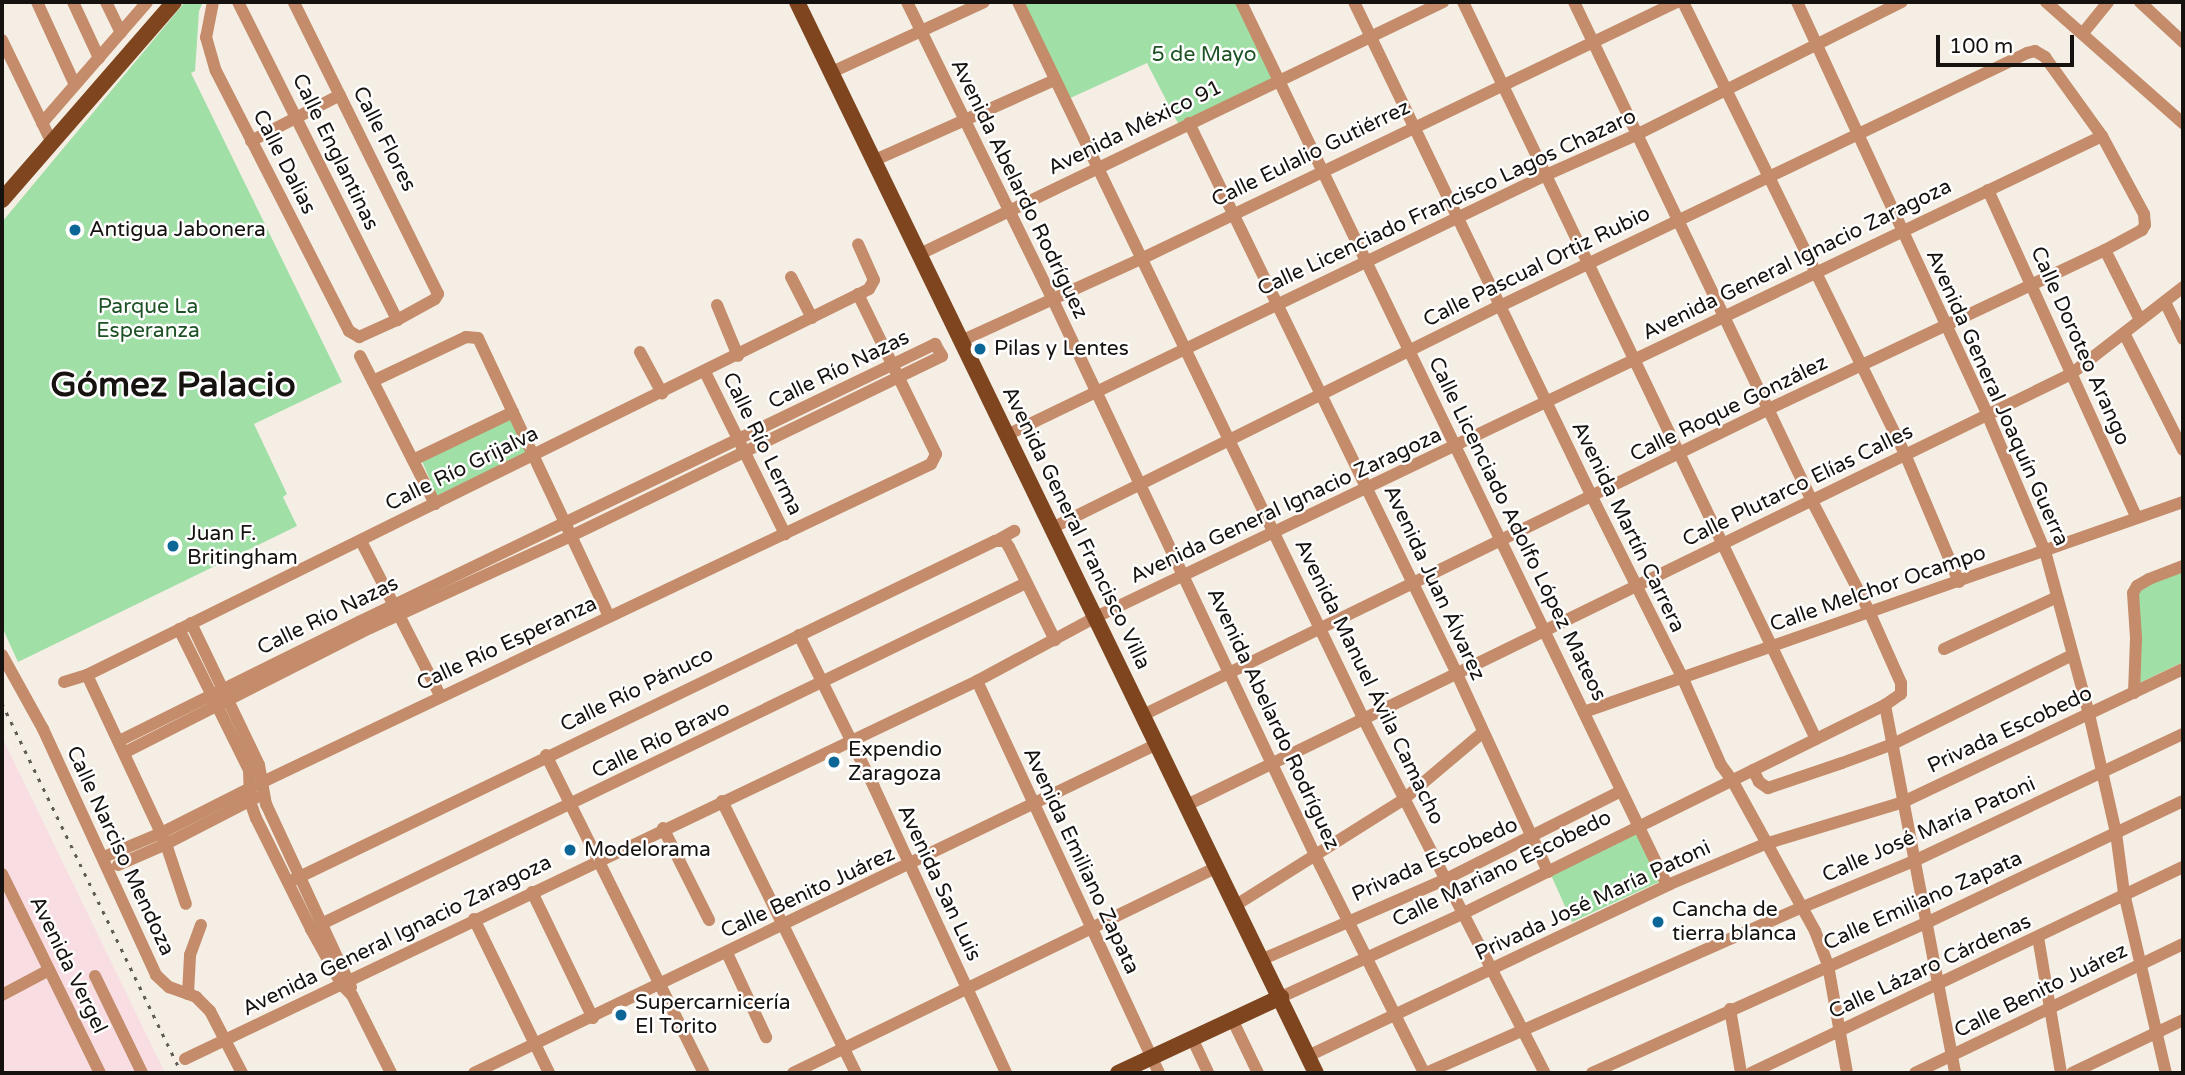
<!DOCTYPE html>
<html>
<head>
<meta charset="utf-8">
<style>
  body { margin:0 }
  #map { position:relative; width:2185px; height:1075px; overflow:hidden; background:#f5eee5; font-family:"Varela Round",sans-serif }
  div>[style] { position:absolute }
  [style*='--x'] { left:calc(var(--x)*1px); top:calc(var(--y)*1px); width:calc(var(--w)*1px); rotate:calc(var(--a)*1deg) }
  .commercial>* { inset:0; background:#f8dde2 }
  .green>* { inset:0; background:#a0dfa5 }
  .minor>* { height:12px; margin:-6px; padding:0 6px; transform-origin:6px; border-radius:6px; background:#c48c6a }
  .major>* { height:16px; margin:-8px; padding:0 8px; transform-origin:8px; border-radius:8px; background:#7e451e }
  .rail>* { height:2.5px; margin-top:-1.25px; transform-origin:0; background:repeating-linear-gradient(90deg,#5f5b56 0 3.5px,transparent 0 10.5px) }
  .dots>* { width:19px; height:19px; translate:-50% -50%; box-sizing:border-box; border:4px solid #fff; border-radius:50% }
  span { translate:-50% -50%; white-space:nowrap; text-align:center; line-height:1.15; -webkit-text-stroke:5px #fff; paint-order:stroke }
  .park-label { font-size:21px; color:#1d5224 }
  .street-label { font-size:21px; color:#15120f }
  .poi-label { font-size:21px; color:#15120f }
  .left { translate:0 -50%; text-align:left }
  .town-label { font-size:35px; color:#15120f; font-weight:700 }
  .frame { position:absolute; inset:0; border:4px solid #15120f; pointer-events:none }
  .scale { position:absolute; left:1936px; top:35px; width:138px; height:32px; box-sizing:border-box; border:4px solid #15120f; border-top:0; padding-left:9px; font-size:21px; line-height:24px; white-space:nowrap; color:#15120f; -webkit-text-stroke:5px #fff; paint-order:stroke }
</style>
</head>
<body>
<div id="map">
  <div class="commercial">
    <div style="clip-path:polygon(2px 737px,165px 1073px,2px 1073px)"></div>
  </div>
  <div class="green">
    <div style="clip-path:polygon(185px 2px,203px 2px,199px 11px,195px 71px,191px 73px,342px 382px,254px 424px,287px 494px,283px 497px,297px 526px,18px 662px,2px 627px,2px 222px)"></div>
    <div style="clip-path:polygon(1019px 2px,1240px 2px,1278px 81px,1180px 127px,1147px 63px,1066px 100px)"></div>
    <div style="clip-path:polygon(514px 415px,532px 452px,438px 498px,421px 459px)"></div>
    <div style="clip-path:polygon(2183px 568px,2183px 662px,2137px 684px,2139px 587px)"></div>
    <div style="clip-path:polygon(1638px 831px,1661px 881px,1572px 922px,1551px 875px)"></div>
  </div>
  <div class="minor">
    <div style="--x:37;--y:2;--w:91;--a:65.4"></div>
    <div style="--x:73;--y:2;--w:62;--a:65.1"></div>
    <div style="--x:106;--y:2;--w:34;--a:64"></div>
    <div style="--x:213;--y:2;--w:36;--a:101"></div>
    <div style="--x:206;--y:37;--w:35;--a:74"></div>
    <div style="--x:216;--y:71;--w:292;--a:62.9"></div>
    <div style="--x:349;--y:331;--w:12;--a:31"></div>
    <div style="--x:359;--y:337;--w:42;--a:-24.1"></div>
    <div style="--x:397;--y:320;--w:43;--a:-28.9"></div>
    <div style="--x:435;--y:299;--w:6;--a:-59"></div>
    <div style="--x:438;--y:294;--w:326;--a:-116.3"></div>
    <div style="--x:238;--y:2;--w:356;--a:63.4"></div>
    <div style="--x:907;--y:2;--w:332;--a:63.9"></div>
    <div style="--x:1053;--y:300;--w:611;--a:64.73"></div>
    <div style="--x:1314;--y:853;--w:246;--a:63.4"></div>
    <div style="--x:1018;--y:2;--w:795;--a:64.27"></div>
    <div style="--x:1363;--y:718;--w:399;--a:62.9"></div>
    <div style="--x:1241;--y:2;--w:980;--a:64.25"></div>
    <div style="--x:1354;--y:2;--w:549;--a:64.32"></div>
    <div style="--x:1592;--y:497;--w:203;--a:63.4"></div>
    <div style="--x:1683;--y:679;--w:94;--a:66.2"></div>
    <div style="--x:1721;--y:765;--w:19;--a:54"></div>
    <div style="--x:1732;--y:780;--w:172;--a:61.2"></div>
    <div style="--x:1815;--y:931;--w:36;--a:69"></div>
    <div style="--x:1828;--y:965;--w:110;--a:80"></div>
    <div style="--x:1463;--y:2;--w:817;--a:64.41"></div>
    <div style="--x:1683;--y:2;--w:504;--a:63.84"></div>
    <div style="--x:1905;--y:454;--w:139;--a:67.1"></div>
    <div style="--x:1797;--y:2;--w:454;--a:65.2"></div>
    <div style="--x:1987;--y:414;--w:149;--a:67.1"></div>
    <div style="--x:2045;--y:551;--w:169;--a:74.9"></div>
    <div style="--x:2089;--y:714;--w:122;--a:77.2"></div>
    <div style="--x:2116;--y:833;--w:61;--a:82.4"></div>
    <div style="--x:2124;--y:893;--w:185;--a:76.9"></div>
    <div style="--x:2046;--y:2;--w:183;--a:41.5"></div>
    <div style="--x:2140;--y:2;--w:59;--a:42.9"></div>
    <div style="--x:2083;--y:33;--w:40;--a:-51"></div>
    <div style="--x:2;--y:40;--w:114;--a:64.1"></div>
    <div style="--x:832;--y:72;--w:167;--a:-24.7"></div>
    <div style="--x:42;--y:123;--w:160;--a:-49"></div>
    <div style="--x:1189;--y:123;--w:613;--a:64.06"></div>
    <div style="--x:1457;--y:674;--w:218;--a:65.3"></div>
    <div style="--x:251;--y:141;--w:100;--a:-27.3"></div>
    <div style="--x:875;--y:160;--w:197;--a:-24"></div>
    <div style="--x:1988;--y:190;--w:360;--a:65.6"></div>
    <div style="--x:2105;--y:250;--w:78;--a:63.4"></div>
    <div style="--x:920;--y:254;--w:581;--a:-25.73"></div>
    <div style="--x:791;--y:277;--w:46;--a:62.9"></div>
    <div style="--x:2165;--y:302;--w:41;--a:64.1"></div>
    <div style="--x:717;--y:305;--w:55;--a:67.6"></div>
    <div style="--x:2124;--y:333;--w:131;--a:63.2"></div>
    <div style="--x:961;--y:341;--w:198;--a:-24.5"></div>
    <div style="--x:1141;--y:259;--w:594;--a:-25.62"></div>
    <div style="--x:640;--y:352;--w:47;--a:61.8"></div>
    <div style="--x:360;--y:356;--w:166;--a:63.1"></div>
    <div style="--x:705;--y:372;--w:181;--a:63.7"></div>
    <div style="--x:373;--y:381;--w:103;--a:-25.3"></div>
    <div style="--x:466;--y:337;--w:12;--a:5"></div>
    <div style="--x:478;--y:338;--w:308;--a:64.8"></div>
    <div style="--x:1007;--y:435;--w:598;--a:-25.75"></div>
    <div style="--x:1546;--y:175;--w:101;--a:-24"></div>
    <div style="--x:1638;--y:134;--w:295;--a:-26.6"></div>
    <div style="--x:413;--y:460;--w:111;--a:-25.6"></div>
    <div style="--x:1052;--y:528;--w:500;--a:-26.4"></div>
    <div style="--x:1500;--y:306;--w:585;--a:-25.64"></div>
    <div style="--x:2027;--y:53;--w:8;--a:-14"></div>
    <div style="--x:2035;--y:51;--w:12;--a:31"></div>
    <div style="--x:2045;--y:57;--w:97;--a:54.2"></div>
    <div style="--x:2102;--y:136;--w:89;--a:61.7"></div>
    <div style="--x:2144;--y:214;--w:11;--a:85"></div>
    <div style="--x:2145;--y:225;--w:6;--a:121"></div>
    <div style="--x:2142;--y:230;--w:42;--a:151.6"></div>
    <div style="--x:2105;--y:250;--w:372;--a:154.7"></div>
    <div style="--x:1769;--y:409;--w:697;--a:153.95"></div>
    <div style="--x:361;--y:541;--w:175;--a:62.9"></div>
    <div style="--x:996;--y:541;--w:21;--a:-29"></div>
    <div style="--x:191;--y:623;--w:157;--a:64.4"></div>
    <div style="--x:259;--y:765;--w:40;--a:80"></div>
    <div style="--x:266;--y:804;--w:202;--a:65.1"></div>
    <div style="--x:179;--y:629;--w:157;--a:63.6"></div>
    <div style="--x:249;--y:770;--w:31;--a:88"></div>
    <div style="--x:250;--y:801;--w:18;--a:71"></div>
    <div style="--x:256;--y:818;--w:124;--a:63.6"></div>
    <div style="--x:311;--y:929;--w:64;--a:61"></div>
    <div style="--x:342;--y:985;--w:14;--a:45"></div>
    <div style="--x:352;--y:995;--w:87;--a:63.4"></div>
    <div style="--x:799;--y:635;--w:169;--a:63.7"></div>
    <div style="--x:874;--y:787;--w:315;--a:65.2"></div>
    <div style="--x:1944;--y:649;--w:124;--a:-24.7"></div>
    <div style="--x:2;--y:655;--w:85;--a:61"></div>
    <div style="--x:43;--y:729;--w:271;--a:65.3"></div>
    <div style="--x:156;--y:975;--w:18;--a:43"></div>
    <div style="--x:169;--y:987;--w:29;--a:20"></div>
    <div style="--x:196;--y:997;--w:20;--a:45"></div>
    <div style="--x:210;--y:1011;--w:70;--a:62.7"></div>
    <div style="--x:87;--y:675;--w:187;--a:64.9"></div>
    <div style="--x:166;--y:844;--w:63;--a:71.6"></div>
    <div style="--x:977;--y:681;--w:432;--a:65.1"></div>
    <div style="--x:64;--y:682;--w:24;--a:-17"></div>
    <div style="--x:87;--y:675;--w:872;--a:-26.27"></div>
    <div style="--x:869;--y:289;--w:10;--a:-61"></div>
    <div style="--x:874;--y:280;--w:39;--a:-114"></div>
    <div style="--x:2134;--y:693;--w:55;--a:-87.9"></div>
    <div style="--x:2136;--y:638;--w:45;--a:-93.8"></div>
    <div style="--x:2133;--y:593;--w:8;--a:-60"></div>
    <div style="--x:2137;--y:586;--w:14;--a:-30"></div>
    <div style="--x:2149;--y:579;--w:36;--a:-21"></div>
    <div style="--x:1885;--y:705;--w:375;--a:79.2"></div>
    <div style="--x:1584;--y:712;--w:635;--a:-19.32"></div>
    <div style="--x:119;--y:741;--w:268;--a:-26.4"></div>
    <div style="--x:359;--y:622;--w:640;--a:-25.76"></div>
    <div style="--x:935;--y:344;--w:14;--a:60"></div>
    <div style="--x:942;--y:356;--w:412;--a:154.1"></div>
    <div style="--x:571;--y:536;--w:221;--a:155.4"></div>
    <div style="--x:370;--y:628;--w:276;--a:153.1"></div>
    <div style="--x:546;--y:755;--w:355;--a:63.6"></div>
    <div style="--x:1753;--y:770;--w:13;--a:63"></div>
    <div style="--x:1759;--y:782;--w:11;--a:34"></div>
    <div style="--x:1768;--y:788;--w:78;--a:-18.7"></div>
    <div style="--x:1842;--y:763;--w:54;--a:-20.4"></div>
    <div style="--x:1893;--y:744;--w:200;--a:-26.4"></div>
    <div style="--x:722;--y:801;--w:303;--a:63.8"></div>
    <div style="--x:1187;--y:805;--w:983;--a:-25.99"></div>
    <div style="--x:2071;--y:374;--w:142;--a:-37.8"></div>
    <div style="--x:663;--y:828;--w:103;--a:63.4"></div>
    <div style="--x:104;--y:857;--w:62;--a:-22.8"></div>
    <div style="--x:161;--y:833;--w:102;--a:-26.8"></div>
    <div style="--x:252;--y:787;--w:752;--a:-25.44"></div>
    <div style="--x:931;--y:464;--w:11;--a:-63"></div>
    <div style="--x:936;--y:454;--w:178;--a:-116"></div>
    <div style="--x:118;--y:865;--w:52;--a:-23.6"></div>
    <div style="--x:166;--y:844;--w:102;--a:-27.3"></div>
    <div style="--x:2;--y:874;--w:222;--a:63.8"></div>
    <div style="--x:289;--y:882;--w:784;--a:-25.78"></div>
    <div style="--x:995;--y:541;--w:10;--a:0"></div>
    <div style="--x:1005;--y:541;--w:7;--a:56"></div>
    <div style="--x:1009;--y:547;--w:104;--a:63.7"></div>
    <div style="--x:532;--y:892;--w:140;--a:64.2"></div>
    <div style="--x:1236;--y:905;--w:199;--a:-32.2"></div>
    <div style="--x:1404;--y:799;--w:102;--a:-40.2"></div>
    <div style="--x:474;--y:919;--w:171;--a:64"></div>
    <div style="--x:311;--y:929;--w:794;--a:-25.82"></div>
    <div style="--x:2038;--y:937;--w:138;--a:80.4"></div>
    <div style="--x:727;--y:953;--w:93;--a:65.1"></div>
    <div style="--x:1263;--y:959;--w:197;--a:-23.6"></div>
    <div style="--x:1444;--y:880;--w:198;--a:-26.7"></div>
    <div style="--x:95;--y:976;--w:108;--a:64.1"></div>
    <div style="--x:188;--y:994;--w:39;--a:-87"></div>
    <div style="--x:190;--y:955;--w:32;--a:-70"></div>
    <div style="--x:2;--y:995;--w:53;--a:-28"></div>
    <div style="--x:1281;--y:997;--w:199;--a:-24.6"></div>
    <div style="--x:1462;--y:914;--w:472;--a:-26.3"></div>
    <div style="--x:1885;--y:705;--w:19;--a:-35"></div>
    <div style="--x:1901;--y:694;--w:11;--a:-90"></div>
    <div style="--x:1901;--y:683;--w:79;--a:-114"></div>
    <div style="--x:1869;--y:611;--w:124;--a:-117.4"></div>
    <div style="--x:1812;--y:501;--w:553;--a:-115.5"></div>
    <div style="--x:1730;--y:1009;--w:65;--a:80.2"></div>
    <div style="--x:1232;--y:1019;--w:60;--a:64.3"></div>
    <div style="--x:1192;--y:1038;--w:38;--a:65"></div>
    <div style="--x:1308;--y:1056;--w:401;--a:-25.4"></div>
    <div style="--x:1670;--y:884;--w:103;--a:-22.8"></div>
    <div style="--x:1765;--y:844;--w:144;--a:-16.9"></div>
    <div style="--x:1903;--y:802;--w:310;--a:-25.4"></div>
    <div style="--x:185;--y:1059;--w:878;--a:-25.51"></div>
    <div style="--x:977;--y:681;--w:135;--a:-28.3"></div>
    <div style="--x:1096;--y:617;--w:1115;--a:-25.55"></div>
    <div style="--x:474;--y:1073;--w:758;--a:-25.72"></div>
    <div style="--x:793;--y:1073;--w:471;--a:-25.9"></div>
    <div style="--x:1426;--y:1073;--w:412;--a:-23.8"></div>
    <div style="--x:1803;--y:907;--w:120;--a:-22.5"></div>
    <div style="--x:1914;--y:861;--w:297;--a:-25.3"></div>
    <div style="--x:1592;--y:1073;--w:366;--a:-24.2"></div>
    <div style="--x:1926;--y:923;--w:284;--a:-25.4"></div>
    <div style="--x:1751;--y:1073;--w:479;--a:-25.5"></div>
    <div style="--x:1915;--y:1073;--w:297;--a:-25.7"></div>
    <div style="--x:2072;--y:1073;--w:123;--a:-25.5"></div>
  </div>
  <div class="major">
    <div style="--x:797;--y:2;--w:1190;--a:64.15"></div>
    <div style="--x:2;--y:200;--w:262;--a:-49"></div>
    <div style="--x:1118;--y:1073;--w:180;--a:-25"></div>
  </div>
  <div class="rail">
    <div style="--x:2;--y:703;--w:411;--a:64.1"></div>
  </div>
  <div class="dots">
    <div style="left:75px;top:230px;background:#0c6797"></div>
    <div style="left:980px;top:349px;background:#0c6797"></div>
    <div style="left:173px;top:546px;background:#0c6797"></div>
    <div style="left:834px;top:762px;background:#0c6797"></div>
    <div style="left:570px;top:850px;background:#0c6797"></div>
    <div style="left:1658px;top:922px;background:#0c6797"></div>
    <div style="left:621px;top:1015px;background:#0c6797"></div>
  </div>
  <div class="park-label">
    <span style="left:1204px;top:55px">5 de Mayo</span>
    <span style="left:148px;top:319px">Parque La<br>Esperanza</span>
  </div>
  <div class="street-label">
    <span style="left:1135px;top:128px;rotate:-26deg">Avenida México 91</span>
    <span style="left:384px;top:139px;rotate:63deg">Calle Flores</span>
    <span style="left:335px;top:152px;rotate:64deg">Calle Englantinas</span>
    <span style="left:1311px;top:154px;rotate:-26deg">Calle Eulalio Gutiérrez</span>
    <span style="left:284px;top:162px;rotate:63deg">Calle Dalias</span>
    <span style="left:1019px;top:189px;rotate:64deg">Avenida Abelardo Rodríguez</span>
    <span style="left:1447px;top:203px;rotate:-25deg">Calle Licenciado Francisco Lagos Chazaro</span>
    <span style="left:1797px;top:260px;rotate:-26deg">Avenida General Ignacio Zaragoza</span>
    <span style="left:1537px;top:267px;rotate:-26deg">Calle Pascual Ortiz Rubio</span>
    <span style="left:2080px;top:346px;rotate:66deg">Calle Doroteo Arango</span>
    <span style="left:839px;top:370px;rotate:-26deg">Calle Río Nazas</span>
    <span style="left:1997px;top:398px;rotate:66deg">Avenida General Joaquín Guerra</span>
    <span style="left:1729px;top:409px;rotate:-26deg">Calle Roque González</span>
    <span style="left:762px;top:444px;rotate:64deg">Calle Río Lerma</span>
    <span style="left:462px;top:469px;rotate:-26deg">Calle Río Grijalva</span>
    <span style="left:1798px;top:486px;rotate:-26deg">Calle Plutarco Elías Calles</span>
    <span style="left:1286px;top:506px;rotate:-25deg">Avenida General Ignacio Zaragoza</span>
    <span style="left:1628px;top:527px;rotate:64deg">Avenida Martín Carrera</span>
    <span style="left:1076px;top:528px;rotate:64deg">Avenida General Francisco Villa</span>
    <span style="left:1517px;top:529px;rotate:64deg">Calle Licenciado Adolfo López Mateos</span>
    <span style="left:1434px;top:583px;rotate:65deg">Avenida Juan Álvarez</span>
    <span style="left:1878px;top:589px;rotate:-19deg">Calle Melchor Ocampo</span>
    <span style="left:328px;top:616px;rotate:-26deg">Calle Río Nazas</span>
    <span style="left:507px;top:644px;rotate:-25deg">Calle Río Esperanza</span>
    <span style="left:1369px;top:682px;rotate:64deg">Avenida Manuel Ávila Camacho</span>
    <span style="left:637px;top:690px;rotate:-26deg">Calle Río Pánuco</span>
    <span style="left:1273px;top:719px;rotate:65deg">Avenida Abelardo Rodríguez</span>
    <span style="left:2010px;top:730px;rotate:-25deg">Privada Escobedo</span>
    <span style="left:661px;top:740px;rotate:-26deg">Calle Río Bravo</span>
    <span style="left:1929px;top:830px;rotate:-24deg">Calle José María Patoni</span>
    <span style="left:120px;top:851px;rotate:65deg">Calle Narciso Mendoza</span>
    <span style="left:1435px;top:860px;rotate:-24deg">Privada Escobedo</span>
    <span style="left:1081px;top:861px;rotate:65deg">Avenida Emiliano Zapata</span>
    <span style="left:1502px;top:869px;rotate:-26deg">Calle Mariano Escobedo</span>
    <span style="left:939px;top:883px;rotate:65deg">Avenida San Luis</span>
    <span style="left:808px;top:893px;rotate:-25deg">Calle Benito Juárez</span>
    <span style="left:1593px;top:901px;rotate:-25deg">Privada José María Patoni</span>
    <span style="left:1923px;top:901px;rotate:-24deg">Calle Emiliano Zapata</span>
    <span style="left:397px;top:936px;rotate:-26deg">Avenida General Ignacio Zaragoza</span>
    <span style="left:68px;top:965px;rotate:64deg">Avenida Vergel</span>
    <span style="left:1930px;top:967px;rotate:-25deg">Calle Lázaro Cárdenas</span>
    <span style="left:2041px;top:991px;rotate:-26deg">Calle Benito Juárez</span>
  </div>
  <div class="poi-label">
    <span class="left" style="left:89px;top:230px">Antigua Jabonera</span>
    <span class="left" style="left:994px;top:349px">Pilas y Lentes</span>
    <span class="left" style="left:187px;top:546px">Juan F.<br>Britingham</span>
    <span class="left" style="left:848px;top:762px">Expendio<br>Zaragoza</span>
    <span class="left" style="left:584px;top:850px">Modelorama</span>
    <span class="left" style="left:1672px;top:922px">Cancha de<br>tierra blanca</span>
    <span class="left" style="left:635px;top:1015px">Supercarnicería<br>El Torito</span>
  </div>
  <div class="town-label">
    <span style="left:173px;top:385px">Gómez Palacio</span>
  </div>
  <div class="frame"></div>
  <div class="scale">100 m</div>
</div>
</body>
</html>
